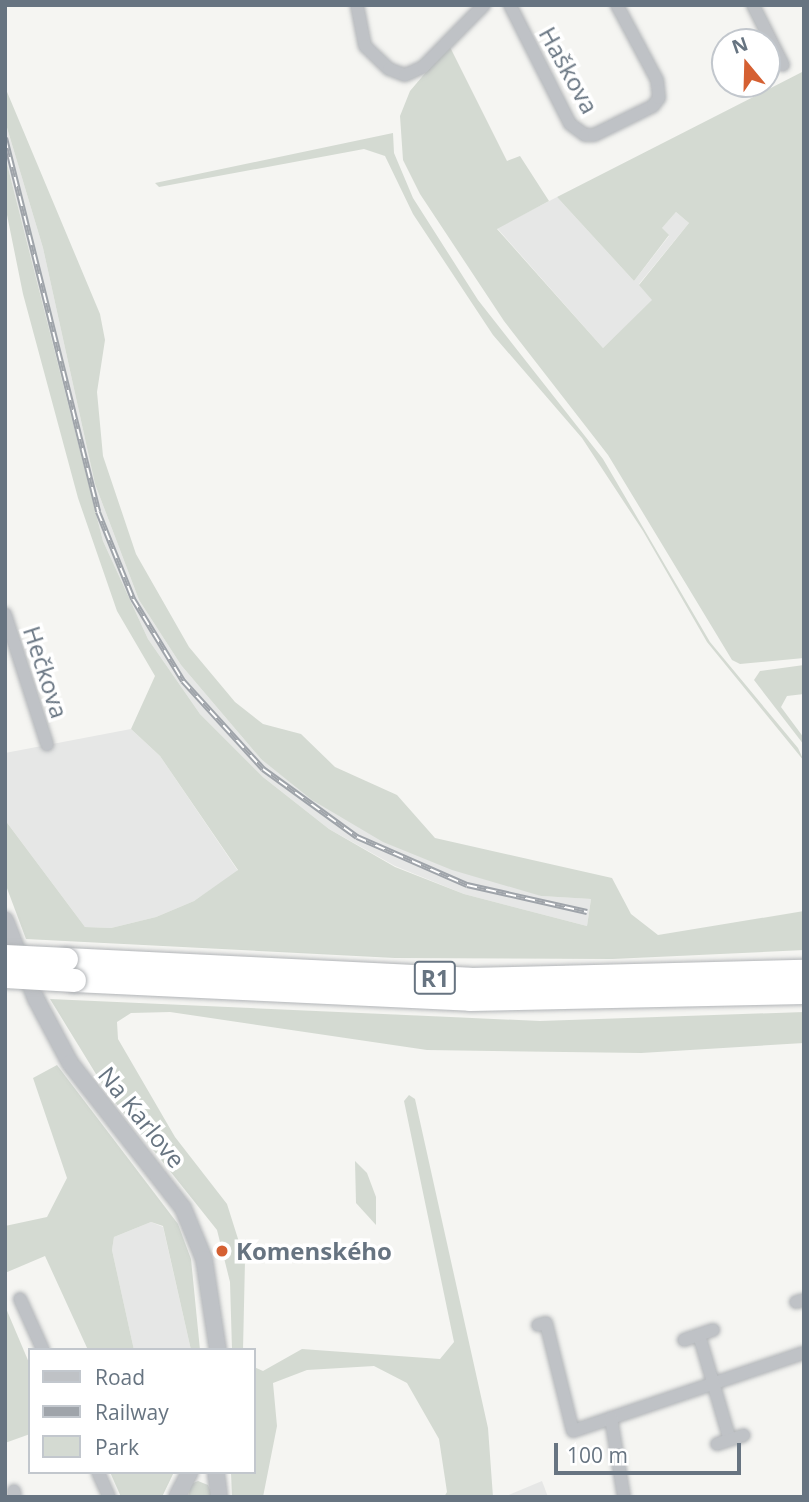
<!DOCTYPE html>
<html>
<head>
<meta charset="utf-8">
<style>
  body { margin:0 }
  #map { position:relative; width:809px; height:1502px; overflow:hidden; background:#f5f5f2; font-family:"Open Sans",sans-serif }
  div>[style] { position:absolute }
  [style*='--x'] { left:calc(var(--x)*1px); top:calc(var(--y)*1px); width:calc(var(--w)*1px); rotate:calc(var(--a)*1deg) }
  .built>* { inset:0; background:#e6e7e6 }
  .green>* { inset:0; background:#d4dad2 }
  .roads { filter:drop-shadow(0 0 2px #b2b5b8) drop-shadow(0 0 2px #b2b5b8) }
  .minor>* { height:12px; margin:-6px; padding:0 6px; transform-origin:6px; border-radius:6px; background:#bfc2c6 }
  .tertiary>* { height:16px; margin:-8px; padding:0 8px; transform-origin:8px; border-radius:8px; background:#bfc2c6 }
  .motorway>* { height:23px; margin:-11.5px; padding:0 11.5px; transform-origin:11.5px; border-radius:11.5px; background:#fff }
  .rail>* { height:6px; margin-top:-3px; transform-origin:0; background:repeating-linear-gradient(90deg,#fff 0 10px,#9fa4aa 0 20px); box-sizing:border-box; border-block:2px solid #9fa4aa }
  .bridges { filter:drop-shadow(0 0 2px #b2b5b8) drop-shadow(0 0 2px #b2b5b8) }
  .motorway-bridge>* { height:23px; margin:-11.5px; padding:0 11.5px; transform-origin:11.5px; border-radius:11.5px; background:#fff }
  .dots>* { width:19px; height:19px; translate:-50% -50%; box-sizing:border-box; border:4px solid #fff; border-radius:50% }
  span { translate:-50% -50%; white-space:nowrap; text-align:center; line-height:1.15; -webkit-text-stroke:7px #fff; paint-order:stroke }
  .shield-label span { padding:2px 5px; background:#fff; border:2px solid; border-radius:5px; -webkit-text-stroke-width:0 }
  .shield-label { font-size:23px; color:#677481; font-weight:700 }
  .street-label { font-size:24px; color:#677481 }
  .poi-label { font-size:24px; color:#677481; font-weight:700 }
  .left { translate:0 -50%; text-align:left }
  .frame { position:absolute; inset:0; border:7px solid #677481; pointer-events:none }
  .legend { position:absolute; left:28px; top:1348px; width:228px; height:126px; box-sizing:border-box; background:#fff; border:2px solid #c2c7cd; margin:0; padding:9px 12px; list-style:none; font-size:21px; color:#677481 }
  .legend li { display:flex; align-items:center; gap:14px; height:35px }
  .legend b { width:35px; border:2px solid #c2c7cd }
  .north { position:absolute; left:711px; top:28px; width:70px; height:70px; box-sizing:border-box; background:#fff; border:2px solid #c2c7cd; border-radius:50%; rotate:341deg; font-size:19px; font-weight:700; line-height:28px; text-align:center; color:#677481 }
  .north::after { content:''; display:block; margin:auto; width:24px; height:32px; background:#d56032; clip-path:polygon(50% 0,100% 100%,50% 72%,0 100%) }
  .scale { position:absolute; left:554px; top:1443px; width:187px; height:32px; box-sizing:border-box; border:4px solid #677481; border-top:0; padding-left:9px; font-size:21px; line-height:24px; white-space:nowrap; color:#677481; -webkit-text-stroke:5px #fff; paint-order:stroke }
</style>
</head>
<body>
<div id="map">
  <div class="built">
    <div style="clip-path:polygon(5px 121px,43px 248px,95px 484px,139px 600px,181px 665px,261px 759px,541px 896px,591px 899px,587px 926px,464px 894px,395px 866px,329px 829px,263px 777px,200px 714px,148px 639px,103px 541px,5px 156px)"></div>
    <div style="clip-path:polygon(557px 197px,634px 281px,669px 236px,661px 229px,676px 212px,689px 223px,639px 284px,653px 300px,603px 348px,497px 228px)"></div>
    <div style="clip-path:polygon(131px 729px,160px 756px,238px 871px,194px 901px,156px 917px,111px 928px,85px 927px,5px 820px,5px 753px)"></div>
    <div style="clip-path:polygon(151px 1222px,163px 1227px,191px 1350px,134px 1350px,112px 1250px,114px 1237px)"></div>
    <div style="clip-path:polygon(542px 1481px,548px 1497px,504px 1497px)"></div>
  </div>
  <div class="green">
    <div style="clip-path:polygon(449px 45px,507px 161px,520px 156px,549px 201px,497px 229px,603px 348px,652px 300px,639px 285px,689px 223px,676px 212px,662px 228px,669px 235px,634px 281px,557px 197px,804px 71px,804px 658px,740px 664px,732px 660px,608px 455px,504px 321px,420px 194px,403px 160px,400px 116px,410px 91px)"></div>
    <div style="clip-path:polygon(5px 87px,100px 314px,105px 340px,97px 392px,103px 456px,136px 554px,189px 647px,235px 702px,263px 724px,301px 734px,335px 767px,397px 795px,435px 838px,612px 878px,631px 914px,658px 935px,804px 911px,804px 950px,612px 959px,395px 958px,26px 939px,5px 883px,5px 820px,85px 927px,111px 928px,156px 917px,194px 901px,238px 870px,160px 756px,131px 729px,155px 676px,117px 611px,78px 498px,23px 294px,5px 205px,5px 156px,103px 541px,148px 639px,200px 714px,263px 777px,329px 829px,395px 867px,464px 894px,587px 926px,591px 899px,541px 896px,452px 870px,383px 842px,312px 800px,261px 759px,181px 665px,139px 600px,95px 484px,43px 248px,5px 121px)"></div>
    <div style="clip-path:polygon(393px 133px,394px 153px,413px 198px,478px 300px,603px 459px,710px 642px,798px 748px,804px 761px,707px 642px,643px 531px,582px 438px,493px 335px,413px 214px,385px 156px,364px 149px,159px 187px,155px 183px)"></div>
    <div style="clip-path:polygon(804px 665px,804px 694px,787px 696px,781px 707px,804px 738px,804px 745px,754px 680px,760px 671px)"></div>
    <div style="clip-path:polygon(50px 999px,540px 1021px,804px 1012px,804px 1043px,641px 1053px,427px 1050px,170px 1012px,131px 1013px,117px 1022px,118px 1039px,175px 1137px,227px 1204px,245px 1261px,243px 1350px,232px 1350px,230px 1282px,217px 1230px,107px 1092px)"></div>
    <div style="clip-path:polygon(57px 1065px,178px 1224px,191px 1259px,200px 1350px,191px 1350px,163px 1226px,151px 1222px,114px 1237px,112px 1250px,134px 1350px,88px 1350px,45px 1256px,5px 1273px,5px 1226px,47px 1217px,67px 1178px,33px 1078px)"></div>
    <div style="clip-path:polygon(409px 1095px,415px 1099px,488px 1428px,493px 1497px,444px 1497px,447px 1492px,439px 1439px,407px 1383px,374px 1366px,307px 1370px,273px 1383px,277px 1426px,263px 1497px,232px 1497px,231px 1472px,254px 1472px,254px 1367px,263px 1371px,302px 1349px,440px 1359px,454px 1342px,404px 1101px)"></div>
    <div style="clip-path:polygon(355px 1161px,367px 1173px,376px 1197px,376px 1225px,356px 1203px)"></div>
    <div style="clip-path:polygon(5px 1306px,30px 1365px,30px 1434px,5px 1443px)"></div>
    <div style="clip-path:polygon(110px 1472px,174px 1472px,162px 1497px,121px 1497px)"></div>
    <div style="clip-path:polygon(198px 1481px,208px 1485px,213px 1497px,188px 1497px,191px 1484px)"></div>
  </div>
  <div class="roads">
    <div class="minor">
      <div style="--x:357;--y:5;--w:42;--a:79"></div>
      <div style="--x:365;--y:46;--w:33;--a:44"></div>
      <div style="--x:389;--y:69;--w:17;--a:21"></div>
      <div style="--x:405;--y:75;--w:20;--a:-24"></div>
      <div style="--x:423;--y:67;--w:87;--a:-45.5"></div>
      <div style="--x:510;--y:5;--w:133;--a:63.2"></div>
      <div style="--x:570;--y:124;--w:19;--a:36"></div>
      <div style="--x:585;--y:135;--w:9;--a:0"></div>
      <div style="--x:594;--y:135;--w:66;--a:-26.2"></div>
      <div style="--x:653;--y:106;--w:10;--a:-53"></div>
      <div style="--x:659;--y:98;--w:18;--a:-96"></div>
      <div style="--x:657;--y:80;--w:85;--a:-118.1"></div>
      <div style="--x:753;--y:5;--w:67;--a:63.4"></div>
      <div style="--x:5;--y:614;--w:137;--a:72.1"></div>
      <div style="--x:20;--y:1299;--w:56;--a:65.7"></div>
      <div style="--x:796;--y:1302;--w:8;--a:-14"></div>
      <div style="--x:538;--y:1325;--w:8;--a:-14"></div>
      <div style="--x:546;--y:1323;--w:111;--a:76"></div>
      <div style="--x:573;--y:1431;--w:244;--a:-18.7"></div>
      <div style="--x:699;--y:1335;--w:109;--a:73.6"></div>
      <div style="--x:684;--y:1340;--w:31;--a:-19"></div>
      <div style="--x:611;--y:1418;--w:80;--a:80.7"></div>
      <div style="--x:717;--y:1444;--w:28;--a:-18"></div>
      <div style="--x:98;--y:1472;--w:27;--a:66"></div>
      <div style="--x:14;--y:1491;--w:6;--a:81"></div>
    </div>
    <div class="tertiary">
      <div style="--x:5;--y:920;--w:85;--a:68.6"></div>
      <div style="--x:36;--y:999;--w:72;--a:62"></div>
      <div style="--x:70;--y:1063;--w:184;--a:52.1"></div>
      <div style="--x:183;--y:1208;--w:55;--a:67.6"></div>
      <div style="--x:204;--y:1259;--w:92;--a:81.3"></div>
      <div style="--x:216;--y:1472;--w:25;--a:83"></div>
      <div style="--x:177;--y:1497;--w:28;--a:-63"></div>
    </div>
    <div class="motorway">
      <div style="--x:66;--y:959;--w:404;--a:2.8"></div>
      <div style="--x:470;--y:979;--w:334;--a:-1.4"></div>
      <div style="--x:74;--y:980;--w:396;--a:2.7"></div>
      <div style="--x:470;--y:999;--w:334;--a:-1.2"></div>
    </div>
  </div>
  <div class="rail">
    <div style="--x:5;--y:138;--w:385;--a:76"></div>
    <div style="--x:98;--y:512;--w:94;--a:68.1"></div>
    <div style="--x:133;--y:599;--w:96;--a:58.6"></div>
    <div style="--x:183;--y:681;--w:119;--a:47.7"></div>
    <div style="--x:263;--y:769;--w:116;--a:35.9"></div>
    <div style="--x:357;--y:837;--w:120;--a:23.6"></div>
    <div style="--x:467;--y:885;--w:123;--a:12.7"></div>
  </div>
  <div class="bridges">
    <div class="motorway-bridge">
      <div style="--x:5;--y:956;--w:61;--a:2.8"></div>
      <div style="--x:5;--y:976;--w:69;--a:3.3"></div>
    </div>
  </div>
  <div class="dots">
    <div style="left:222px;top:1251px;background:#d56032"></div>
  </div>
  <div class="shield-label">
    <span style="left:435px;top:978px">R1</span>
  </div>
  <div class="street-label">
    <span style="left:569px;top:70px;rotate:61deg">Haškova</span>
    <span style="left:46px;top:672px;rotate:72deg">Hečkova</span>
    <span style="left:142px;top:1117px;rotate:51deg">Na Karlove</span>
  </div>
  <div class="poi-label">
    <span class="left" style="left:236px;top:1251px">Komenského</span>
  </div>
  <div class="frame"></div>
  <ul class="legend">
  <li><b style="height:9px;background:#bfc2c6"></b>Road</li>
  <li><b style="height:9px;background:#9fa4aa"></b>Railway</li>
  <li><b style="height:19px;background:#d4dad2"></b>Park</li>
  </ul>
  <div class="north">N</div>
  <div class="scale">100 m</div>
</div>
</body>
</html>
